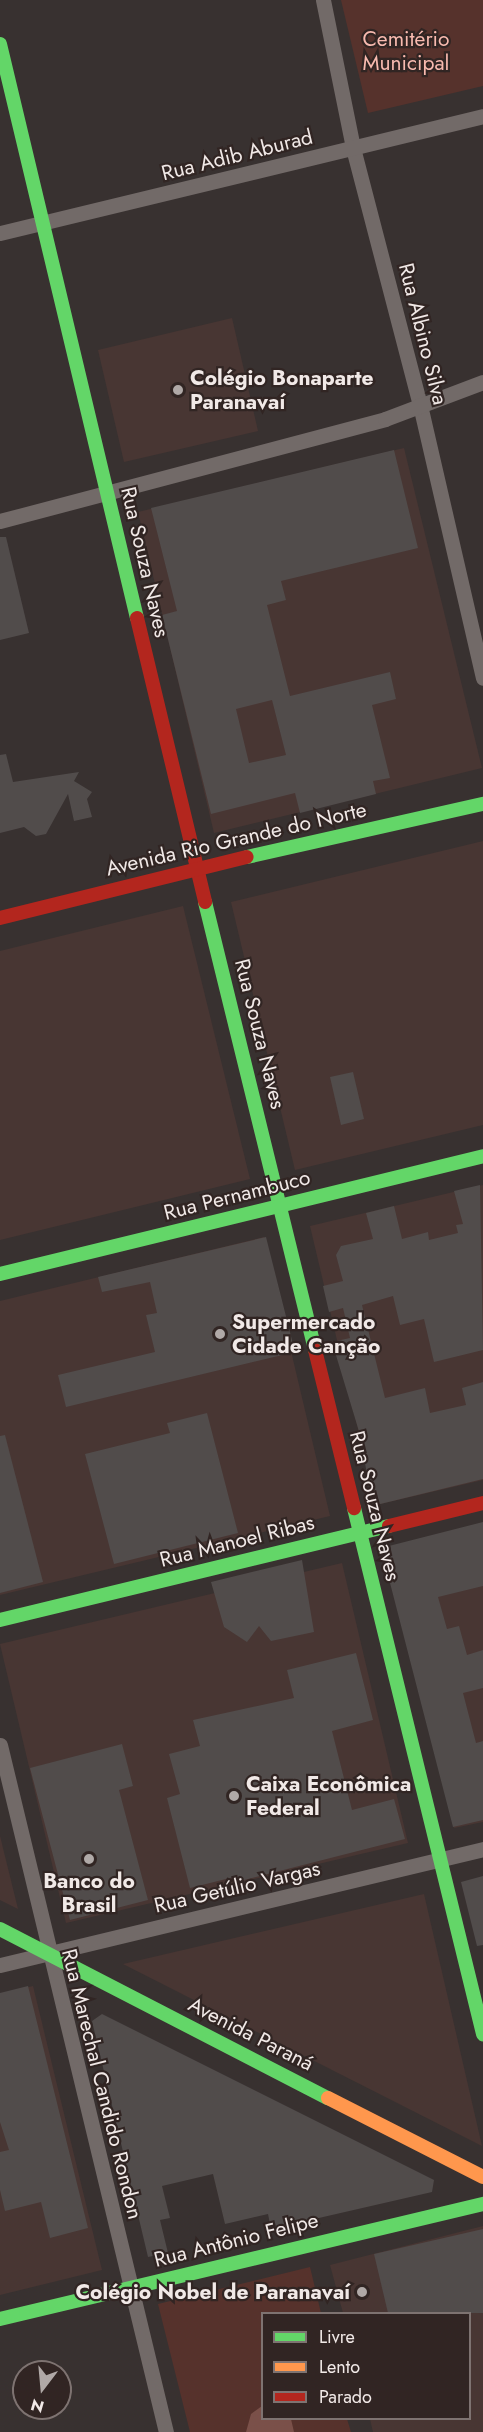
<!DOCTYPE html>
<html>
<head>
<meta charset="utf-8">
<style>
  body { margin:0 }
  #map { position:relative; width:483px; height:2432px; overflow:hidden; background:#383130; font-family:Jost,sans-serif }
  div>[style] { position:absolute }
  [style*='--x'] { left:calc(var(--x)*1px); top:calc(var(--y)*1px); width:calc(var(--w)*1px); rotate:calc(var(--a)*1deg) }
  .built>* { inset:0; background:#483633 }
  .green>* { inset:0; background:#56322c }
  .water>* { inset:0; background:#7a5049 }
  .building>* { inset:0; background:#514c4b }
  .street>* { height:15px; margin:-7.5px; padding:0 7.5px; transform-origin:7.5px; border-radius:7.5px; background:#726a68 }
  .fast>* { height:14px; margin:-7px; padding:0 7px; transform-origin:7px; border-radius:7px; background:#63d668 }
  .slow>* { height:14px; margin:-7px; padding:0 7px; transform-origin:7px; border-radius:7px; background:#ff974d }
  .jam>* { height:14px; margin:-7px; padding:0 7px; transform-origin:7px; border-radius:7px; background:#b3261e }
  .dots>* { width:16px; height:16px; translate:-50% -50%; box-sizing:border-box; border:3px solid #312523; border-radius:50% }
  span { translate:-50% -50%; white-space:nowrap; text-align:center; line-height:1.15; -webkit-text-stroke:4.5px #312523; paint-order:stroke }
  .park-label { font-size:21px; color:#f8baaf }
  .street-label { font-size:21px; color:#f1e9e7 }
  .poi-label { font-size:21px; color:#f1e9e7; font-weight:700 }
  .left { translate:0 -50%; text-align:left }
  .right { translate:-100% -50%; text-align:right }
  .legend { position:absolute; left:261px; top:2312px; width:210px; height:108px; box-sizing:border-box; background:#312523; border:2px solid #7e7371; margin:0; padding:8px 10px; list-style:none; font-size:18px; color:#f1e9e7 }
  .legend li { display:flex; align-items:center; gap:12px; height:30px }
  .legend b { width:30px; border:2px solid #7e7371 }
  .north { position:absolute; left:12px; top:2360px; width:60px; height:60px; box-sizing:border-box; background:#312523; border:2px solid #7e7371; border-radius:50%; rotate:196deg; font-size:16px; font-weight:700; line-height:24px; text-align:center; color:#f1e9e7 }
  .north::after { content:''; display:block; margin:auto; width:21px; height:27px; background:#b0a9a7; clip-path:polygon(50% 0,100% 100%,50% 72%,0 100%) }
</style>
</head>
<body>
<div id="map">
  <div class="built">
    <div style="clip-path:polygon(232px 318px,258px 431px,124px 462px,98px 350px)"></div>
    <div style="clip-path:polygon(404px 448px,482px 768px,214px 833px,138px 512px)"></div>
    <div style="clip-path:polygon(483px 841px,483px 1125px,295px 1170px,231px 902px)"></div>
    <div style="clip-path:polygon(183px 906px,250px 1179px,0 1240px,0 951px)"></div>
    <div style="clip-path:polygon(483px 1185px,483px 1480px,376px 1505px,310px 1226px)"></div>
    <div style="clip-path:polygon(264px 1237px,330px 1516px,0 1595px,0 1301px)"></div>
    <div style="clip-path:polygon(483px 1527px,483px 1822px,454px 1828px,388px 1549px)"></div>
    <div style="clip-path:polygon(342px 1563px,408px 1843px,66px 1923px,0 1644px)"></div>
    <div style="clip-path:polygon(0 1836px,18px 1909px,0 1900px)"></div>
    <div style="clip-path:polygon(424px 1894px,482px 2146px,123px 1964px)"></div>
    <div style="clip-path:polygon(33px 1986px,102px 2270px,0 2295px,0 1994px)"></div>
    <div style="clip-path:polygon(483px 2226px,483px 2432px,373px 2432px,370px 2419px,470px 2418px,470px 2314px,343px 2313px,330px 2265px)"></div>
  </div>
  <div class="green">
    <div style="clip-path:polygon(341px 0,483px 0,483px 86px,368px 113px)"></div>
    <div style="clip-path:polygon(310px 2267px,321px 2313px,262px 2314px,262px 2418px,347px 2419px,351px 2432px,190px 2432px,158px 2304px)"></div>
  </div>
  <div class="water">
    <div style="clip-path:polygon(262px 2406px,262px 2418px,291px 2419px,294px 2432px,246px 2432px,251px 2414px)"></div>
  </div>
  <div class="building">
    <div style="clip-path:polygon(evenodd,394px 450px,418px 548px,281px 581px,286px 600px,267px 605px,290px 696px,390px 672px,396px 699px,372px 705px,390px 778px,373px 781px,376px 794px,300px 813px,295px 793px,211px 814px,162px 615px,177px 611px,151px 508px,394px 450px,272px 700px,286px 755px,249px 763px,236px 709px,272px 700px)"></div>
    <div style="clip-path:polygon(0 537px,6px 537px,29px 633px,0 640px)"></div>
    <div style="clip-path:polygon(6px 754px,13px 782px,79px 772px,74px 781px,92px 792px,87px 799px,92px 817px,74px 821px,68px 794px,46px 834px,36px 836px,24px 827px,0 833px,0 755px)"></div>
    <div style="clip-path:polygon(353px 1072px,364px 1119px,341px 1125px,330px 1077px)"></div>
    <div style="clip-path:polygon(480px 1185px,483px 1350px,434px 1362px,424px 1319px,400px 1325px,393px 1296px,362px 1305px,385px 1398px,425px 1388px,430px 1413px,466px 1405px,462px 1388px,483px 1382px,483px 1479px,372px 1506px,361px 1438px,332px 1342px,350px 1338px,343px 1308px,329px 1312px,323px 1286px,343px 1281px,336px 1255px,341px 1246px,373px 1239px,366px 1213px,394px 1206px,402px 1239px,428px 1232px,429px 1240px,458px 1233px,456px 1225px,463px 1224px,454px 1191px)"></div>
    <div style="clip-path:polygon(266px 1237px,295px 1352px,66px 1407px,58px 1375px,155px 1352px,146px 1315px,157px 1313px,150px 1282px,102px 1292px,98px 1277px)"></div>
    <div style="clip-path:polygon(207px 1413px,238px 1533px,114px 1564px,85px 1454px,170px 1433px,167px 1423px)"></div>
    <div style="clip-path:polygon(5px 1435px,43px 1582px,0 1593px,0 1436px)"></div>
    <div style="clip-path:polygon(483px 1522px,483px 1586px,438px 1597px,447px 1629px,459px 1626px,467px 1655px,483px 1650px,483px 1688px,463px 1693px,476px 1743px,483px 1741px,483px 1820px,453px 1827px,381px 1548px)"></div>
    <div style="clip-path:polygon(302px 1560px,314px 1632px,271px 1641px,259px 1626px,247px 1642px,224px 1627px,211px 1582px)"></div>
    <div style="clip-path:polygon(356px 1653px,373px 1720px,332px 1731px,352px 1810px,394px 1799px,405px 1839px,236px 1882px,234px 1877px,190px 1888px,167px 1798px,180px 1794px,169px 1754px,200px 1746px,193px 1720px,294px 1698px,287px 1670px)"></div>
    <div style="clip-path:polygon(122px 1744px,133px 1786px,119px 1790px,148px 1900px,70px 1920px,30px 1768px)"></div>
    <div style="clip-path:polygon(483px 1876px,483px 1945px,477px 1946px,461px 1882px)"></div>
    <div style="clip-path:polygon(28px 1986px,88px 2228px,50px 2238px,41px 2202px,5px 2211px,0 2190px,0 2152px,9px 2150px,0 2122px,0 1993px)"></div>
    <div style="clip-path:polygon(102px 2014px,434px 2180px,432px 2192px,271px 2229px,268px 2214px,225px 2224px,213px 2174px,162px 2186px,170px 2218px,160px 2220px,168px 2253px,148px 2257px,92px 2021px)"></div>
    <div style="clip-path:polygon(483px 2229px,483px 2313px,388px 2313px,374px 2254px)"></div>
  </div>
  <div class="street">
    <div style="--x:323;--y:0;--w:151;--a:78.5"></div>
    <div style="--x:353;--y:148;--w:266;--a:75.4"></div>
    <div style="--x:420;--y:405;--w:280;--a:77"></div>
    <div style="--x:0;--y:233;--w:497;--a:-13.6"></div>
    <div style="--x:0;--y:521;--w:398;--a:-14.8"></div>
    <div style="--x:385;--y:419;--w:105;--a:-20.7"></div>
    <div style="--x:0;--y:1745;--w:707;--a:76.42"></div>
    <div style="--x:0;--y:1965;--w:497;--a:-13.5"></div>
  </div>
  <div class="fast">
    <div style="--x:0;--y:44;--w:590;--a:76.58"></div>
    <div style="--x:247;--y:857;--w:242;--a:-12.7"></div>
    <div style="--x:205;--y:902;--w:461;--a:76.2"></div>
    <div style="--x:0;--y:1274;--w:497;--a:-13.7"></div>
    <div style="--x:354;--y:1508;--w:542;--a:76.22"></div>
    <div style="--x:0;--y:1620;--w:400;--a:-13.6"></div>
    <div style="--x:0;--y:1929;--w:369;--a:27.3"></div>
    <div style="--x:0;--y:2319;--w:497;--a:-13.4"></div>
  </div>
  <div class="slow">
    <div style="--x:328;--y:2098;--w:174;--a:27"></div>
  </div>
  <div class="jam">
    <div style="--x:137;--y:618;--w:292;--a:76.5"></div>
    <div style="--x:0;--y:918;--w:254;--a:-13.9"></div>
    <div style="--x:315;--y:1350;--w:163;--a:76.1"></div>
    <div style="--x:389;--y:1526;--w:97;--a:-13.7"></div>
  </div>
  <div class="dots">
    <div style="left:178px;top:390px;background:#b0a9a7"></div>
    <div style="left:220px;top:1334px;background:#b0a9a7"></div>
    <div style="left:234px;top:1796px;background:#b0a9a7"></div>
    <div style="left:89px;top:1859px;background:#b0a9a7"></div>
    <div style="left:362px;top:2292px;background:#b0a9a7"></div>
  </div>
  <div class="park-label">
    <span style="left:406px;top:51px">Cemitério<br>Municipal</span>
  </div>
  <div class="street-label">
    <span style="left:237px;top:155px;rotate:-14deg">Rua Adib Aburad</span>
    <span style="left:423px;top:334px;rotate:76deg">Rua Albino Silva</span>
    <span style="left:145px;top:562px;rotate:77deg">Rua Souza Naves</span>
    <span style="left:236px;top:839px;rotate:-13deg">Avenida Rio Grande do Norte</span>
    <span style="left:260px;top:1034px;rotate:76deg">Rua Souza Naves</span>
    <span style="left:237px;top:1195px;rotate:-14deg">Rua Pernambuco</span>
    <span style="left:375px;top:1506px;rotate:76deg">Rua Souza Naves</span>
    <span style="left:237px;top:1541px;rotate:-14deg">Rua Manoel Ribas</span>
    <span style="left:237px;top:1887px;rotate:-13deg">Rua Getúlio Vargas</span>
    <span style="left:251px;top:2034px;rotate:27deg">Avenida Paraná</span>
    <span style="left:102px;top:2084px;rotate:76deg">Rua Marechal Candido Rondon</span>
    <span style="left:236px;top:2240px;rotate:-14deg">Rua Antônio Felipe</span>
  </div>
  <div class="poi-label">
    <span class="left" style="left:190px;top:390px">Colégio Bonaparte<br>Paranavaí</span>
    <span class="left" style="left:232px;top:1334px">Supermercado<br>Cidade Canção</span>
    <span class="left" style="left:246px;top:1796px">Caixa Econômica<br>Federal</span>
    <span style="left:89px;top:1893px">Banco do<br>Brasil</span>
    <span class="right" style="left:350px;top:2292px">Colégio Nobel de Paranavaí</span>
  </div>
  <ul class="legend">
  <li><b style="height:8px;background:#63d668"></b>Livre</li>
  <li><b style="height:8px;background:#ff974d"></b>Lento</li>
  <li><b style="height:8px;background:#b3261e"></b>Parado</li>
  </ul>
  <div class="north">N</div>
</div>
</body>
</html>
